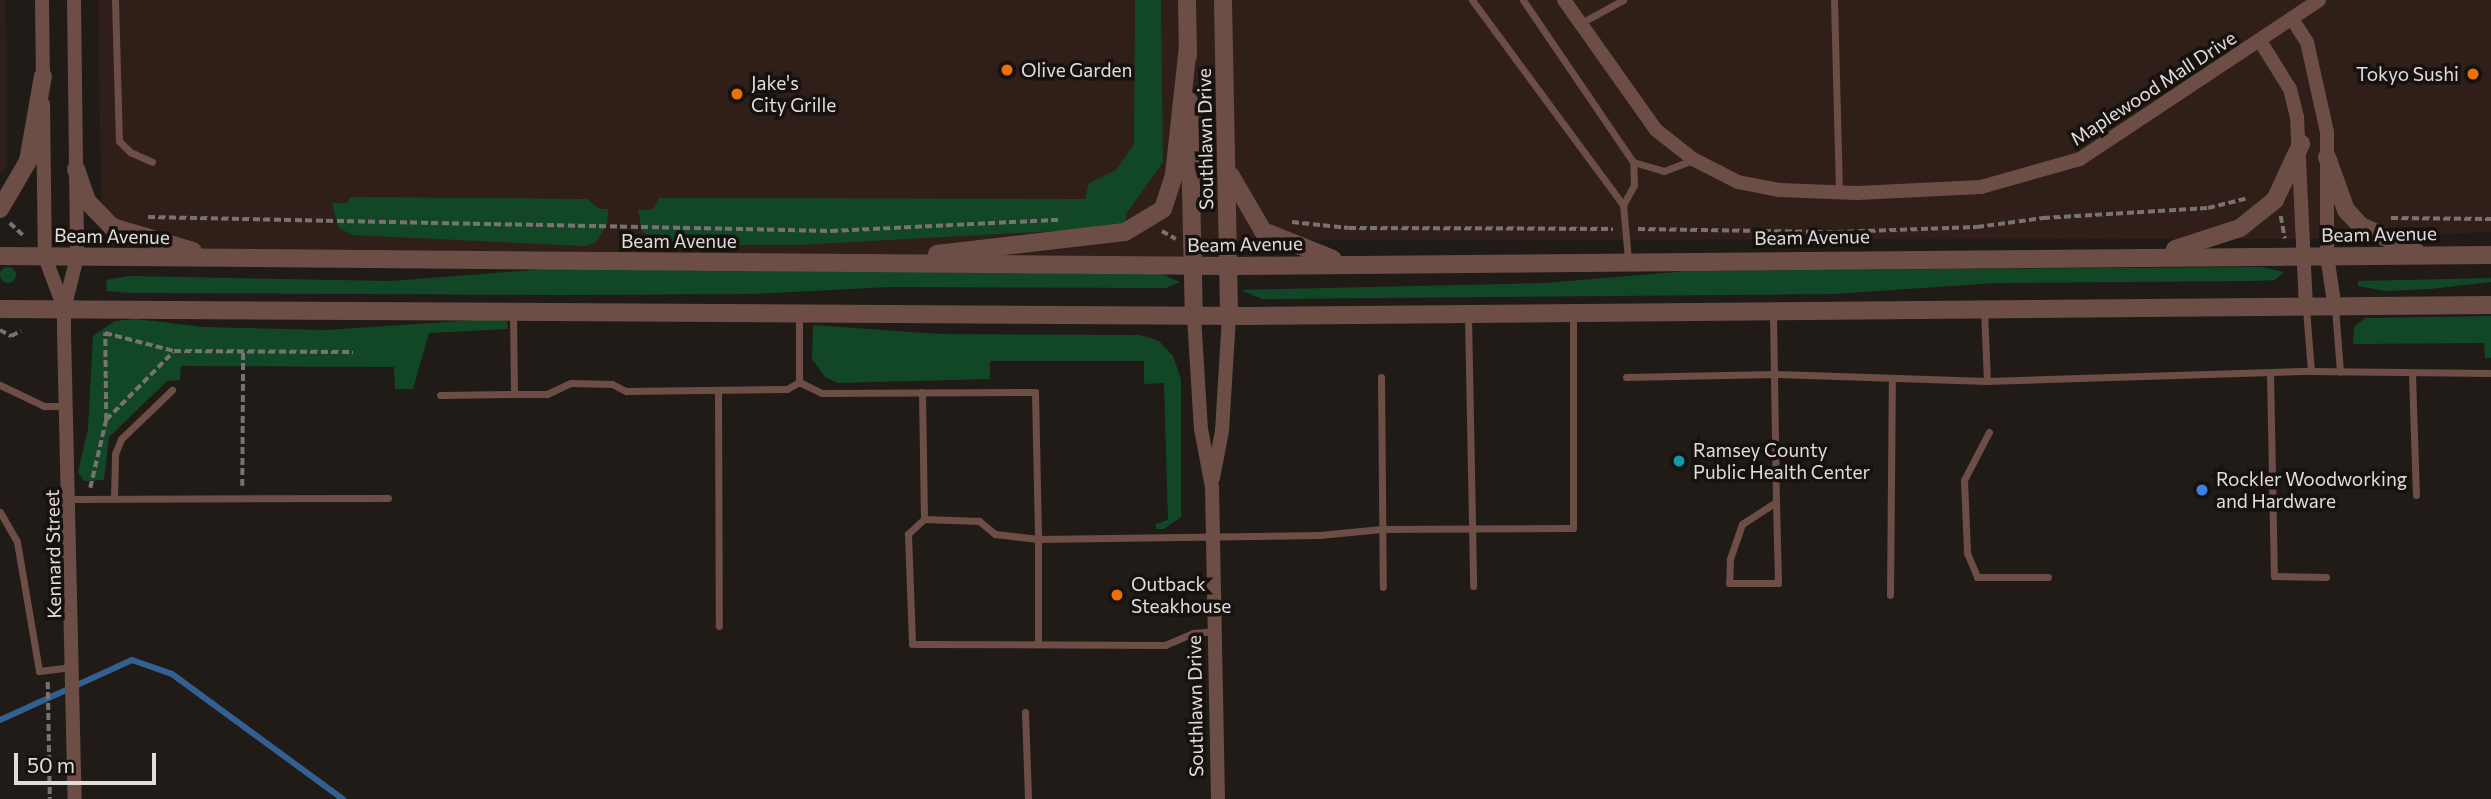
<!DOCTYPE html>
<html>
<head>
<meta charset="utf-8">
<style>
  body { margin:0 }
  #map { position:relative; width:2491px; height:799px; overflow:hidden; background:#201b17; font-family:Commissioner,sans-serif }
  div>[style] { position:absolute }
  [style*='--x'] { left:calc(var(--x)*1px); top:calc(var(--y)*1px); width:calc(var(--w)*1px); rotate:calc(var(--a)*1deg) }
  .commercial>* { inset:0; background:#301e19 }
  .built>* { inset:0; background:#2c201a }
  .green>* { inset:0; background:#114726 }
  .round { border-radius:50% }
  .stream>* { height:6px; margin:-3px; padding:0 3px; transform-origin:3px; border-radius:3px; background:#336093 }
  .path>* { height:3.5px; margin-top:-1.75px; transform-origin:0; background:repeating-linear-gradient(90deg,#787370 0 7px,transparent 0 10.5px) }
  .service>* { height:7px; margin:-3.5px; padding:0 3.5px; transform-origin:3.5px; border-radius:3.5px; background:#6d4e47 }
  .minor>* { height:14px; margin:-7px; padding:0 7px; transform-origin:7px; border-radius:7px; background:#6d4e47 }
  .tertiary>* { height:18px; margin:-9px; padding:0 9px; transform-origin:9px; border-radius:9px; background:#6d4e47 }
  .dots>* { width:19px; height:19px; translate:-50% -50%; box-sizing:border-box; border:4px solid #17120f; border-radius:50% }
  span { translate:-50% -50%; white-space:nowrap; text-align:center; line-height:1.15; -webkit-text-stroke:7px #17120f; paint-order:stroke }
  .poi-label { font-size:19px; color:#e1dddb }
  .left { translate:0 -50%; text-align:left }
  .right { translate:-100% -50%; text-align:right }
  .street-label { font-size:19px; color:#e1dddb }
  .scale { position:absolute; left:14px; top:753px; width:142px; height:32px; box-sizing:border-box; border:4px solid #e1dddb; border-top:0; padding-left:9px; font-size:21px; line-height:24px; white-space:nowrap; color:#e1dddb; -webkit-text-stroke:5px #17120f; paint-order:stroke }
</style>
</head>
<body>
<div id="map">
  <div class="commercial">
    <div style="clip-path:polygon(98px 0,2491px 0,2491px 232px,2327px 239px,1228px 240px,1225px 234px,1197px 263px,102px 253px)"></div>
  </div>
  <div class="built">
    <div style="clip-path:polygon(0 0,6px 0,7px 167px,0 173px)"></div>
  </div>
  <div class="green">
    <div style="clip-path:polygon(1135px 0,1161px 0,1163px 162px,1126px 214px,1126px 222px,1112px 228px,798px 245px,659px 245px,642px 231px,638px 210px,653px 209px,659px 198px,1085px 199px,1089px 183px,1116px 170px,1134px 144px)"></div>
    <div style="clip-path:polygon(350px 197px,587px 199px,599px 209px,608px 209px,607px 225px,595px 243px,584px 246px,352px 235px,338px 227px,332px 203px,348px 203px)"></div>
    <div class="round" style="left:0;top:267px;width:16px;height:16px"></div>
    <div style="clip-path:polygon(2261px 267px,2284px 272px,2275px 280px,2255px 281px,1996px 283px,1834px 294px,1262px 299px,1241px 290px,1545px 283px,1688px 271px)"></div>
    <div style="clip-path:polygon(546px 269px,1161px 274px,1180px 282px,1166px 288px,890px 287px,750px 294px,559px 295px,131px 293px,107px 291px,106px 280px,129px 276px,391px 281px)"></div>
    <div style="clip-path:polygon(2491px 278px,2491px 282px,2430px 289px,2385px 291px,2358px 286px,2358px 281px)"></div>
    <div style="clip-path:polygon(2491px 316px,2491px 358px,2485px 358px,2484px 343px,2353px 344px,2354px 327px,2365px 318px)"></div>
    <div style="clip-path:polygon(135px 319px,204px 327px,326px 330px,491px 319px,507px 321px,508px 329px,429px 333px,413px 389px,395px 389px,394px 367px,181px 366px,180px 380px,167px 381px,109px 437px,104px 480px,84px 481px,78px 472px,88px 429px,93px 336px,115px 321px)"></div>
    <div style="clip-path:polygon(813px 325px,939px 334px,1140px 335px,1159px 341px,1173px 356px,1181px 379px,1181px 517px,1164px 529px,1156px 529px,1156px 524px,1168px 520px,1164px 383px,1144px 384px,1144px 361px,990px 361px,990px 379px,838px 383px,825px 377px,812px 359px)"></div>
  </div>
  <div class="stream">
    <div style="--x:0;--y:720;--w:145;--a:-24.4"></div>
    <div style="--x:132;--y:660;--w:42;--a:19.3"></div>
    <div style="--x:172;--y:674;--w:212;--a:36.2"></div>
  </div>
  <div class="path">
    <div style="--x:2281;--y:216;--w:23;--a:80"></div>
    <div style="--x:148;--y:217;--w:683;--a:1.17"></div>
    <div style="--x:831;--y:231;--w:229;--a:-2.8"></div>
    <div style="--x:2391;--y:218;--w:100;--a:0.6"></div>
    <div style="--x:1292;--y:222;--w:57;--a:6"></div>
    <div style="--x:1349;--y:228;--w:264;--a:0.2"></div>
    <div style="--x:10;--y:223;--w:19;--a:43"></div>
    <div style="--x:1638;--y:229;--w:199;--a:0.9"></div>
    <div style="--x:1837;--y:232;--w:140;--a:-2"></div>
    <div style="--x:1977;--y:227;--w:67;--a:-7.8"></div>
    <div style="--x:2043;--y:218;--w:165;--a:-3.5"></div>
    <div style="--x:2208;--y:208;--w:41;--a:-14"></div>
    <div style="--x:1162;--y:231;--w:16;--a:30"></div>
    <div style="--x:0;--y:330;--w:13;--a:29"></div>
    <div style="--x:11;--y:336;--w:11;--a:-27"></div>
    <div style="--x:106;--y:420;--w:95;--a:-45.4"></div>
    <div style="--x:242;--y:486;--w:134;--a:-89.6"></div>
    <div style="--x:90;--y:488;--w:70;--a:-76.8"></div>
    <div style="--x:106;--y:420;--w:87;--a:-90.7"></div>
    <div style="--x:105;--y:333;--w:71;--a:14.6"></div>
    <div style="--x:174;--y:351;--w:179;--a:0.3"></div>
    <div style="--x:48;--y:682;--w:117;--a:89"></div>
  </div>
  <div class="service">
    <div style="--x:115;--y:0;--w:141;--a:88.4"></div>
    <div style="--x:119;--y:141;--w:16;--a:45"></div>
    <div style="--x:130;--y:152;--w:24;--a:24"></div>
    <div style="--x:1472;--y:0;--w:255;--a:53.6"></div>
    <div style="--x:1623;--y:205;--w:54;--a:84.7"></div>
    <div style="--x:1523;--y:0;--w:196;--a:55.8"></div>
    <div style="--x:1633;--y:162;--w:32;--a:16"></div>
    <div style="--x:1664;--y:171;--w:31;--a:-21"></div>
    <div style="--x:1834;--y:0;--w:192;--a:88.5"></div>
    <div style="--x:1581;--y:23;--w:48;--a:-28.7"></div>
    <div style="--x:1623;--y:205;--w:23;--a:-61"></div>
    <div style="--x:1634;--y:185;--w:23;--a:-92"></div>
    <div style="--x:2335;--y:308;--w:64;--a:85.5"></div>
    <div style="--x:2306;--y:309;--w:62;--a:85.4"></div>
    <div style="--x:1984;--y:310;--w:71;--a:87.6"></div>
    <div style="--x:1987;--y:381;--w:324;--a:-1.8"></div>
    <div style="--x:2311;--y:371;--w:180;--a:0.6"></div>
    <div style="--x:1773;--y:313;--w:189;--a:89.1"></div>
    <div style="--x:1776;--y:502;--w:40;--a:147.1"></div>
    <div style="--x:1742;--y:524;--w:37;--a:109"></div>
    <div style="--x:1730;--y:559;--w:24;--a:92"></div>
    <div style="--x:1729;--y:583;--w:49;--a:0"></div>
    <div style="--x:1778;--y:583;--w:81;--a:-91.4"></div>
    <div style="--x:1468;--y:315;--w:271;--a:88.9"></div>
    <div style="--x:799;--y:316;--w:66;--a:90"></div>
    <div style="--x:799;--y:382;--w:25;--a:26"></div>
    <div style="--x:822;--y:393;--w:213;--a:-0.3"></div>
    <div style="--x:1035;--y:392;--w:147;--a:88.8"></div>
    <div style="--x:1038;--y:539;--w:281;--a:-0.8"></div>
    <div style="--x:1319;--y:535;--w:63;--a:-5.4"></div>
    <div style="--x:1382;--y:529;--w:191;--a:-0.3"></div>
    <div style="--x:1573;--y:528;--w:214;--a:-90"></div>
    <div style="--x:2270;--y:372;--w:204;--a:88.9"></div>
    <div style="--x:2274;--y:576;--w:52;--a:1.1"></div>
    <div style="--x:2412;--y:375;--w:120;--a:88.1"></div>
    <div style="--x:1381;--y:377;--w:210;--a:89.5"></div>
    <div style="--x:1626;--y:377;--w:148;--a:-1.2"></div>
    <div style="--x:1774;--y:374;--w:213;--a:1.9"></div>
    <div style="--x:0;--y:385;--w:49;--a:25.5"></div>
    <div style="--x:44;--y:406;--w:21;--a:0"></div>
    <div style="--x:718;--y:390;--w:236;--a:89.8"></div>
    <div style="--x:922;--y:392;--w:127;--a:89.1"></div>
    <div style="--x:514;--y:394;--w:33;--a:0"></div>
    <div style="--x:547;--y:394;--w:26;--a:-25"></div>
    <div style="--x:571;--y:383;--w:41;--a:1.4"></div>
    <div style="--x:612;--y:384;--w:16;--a:27"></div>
    <div style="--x:626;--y:391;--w:161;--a:-0.7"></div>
    <div style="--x:787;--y:389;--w:14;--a:-30"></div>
    <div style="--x:440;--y:395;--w:74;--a:-0.8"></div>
    <div style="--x:514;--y:394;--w:82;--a:-90.7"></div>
    <div style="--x:1989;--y:432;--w:54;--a:117.5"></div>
    <div style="--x:1964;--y:480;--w:73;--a:87.6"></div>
    <div style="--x:1967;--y:553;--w:26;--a:67"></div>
    <div style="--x:1977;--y:577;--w:71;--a:0"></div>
    <div style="--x:71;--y:499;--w:317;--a:-0.2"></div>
    <div style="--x:114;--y:499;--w:45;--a:-88.7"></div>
    <div style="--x:115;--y:454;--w:16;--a:-68"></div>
    <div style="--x:121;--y:439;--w:71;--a:-43.9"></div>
    <div style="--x:0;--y:512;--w:34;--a:60"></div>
    <div style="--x:17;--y:542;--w:131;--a:80.3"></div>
    <div style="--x:39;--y:671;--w:33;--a:-7"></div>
    <div style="--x:1890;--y:595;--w:217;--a:-89.5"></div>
    <div style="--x:1038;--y:643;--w:104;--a:-90"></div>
    <div style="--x:1038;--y:539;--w:43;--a:-173.4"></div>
    <div style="--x:995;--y:534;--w:21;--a:-141"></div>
    <div style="--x:979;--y:521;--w:55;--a:-177.9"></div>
    <div style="--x:924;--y:519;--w:22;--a:137"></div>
    <div style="--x:908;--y:534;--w:110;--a:87.9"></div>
    <div style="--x:912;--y:644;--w:253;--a:0.2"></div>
    <div style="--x:1165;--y:645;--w:30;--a:-23"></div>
    <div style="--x:1193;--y:633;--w:21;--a:-5"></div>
    <div style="--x:1025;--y:712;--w:87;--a:88"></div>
  </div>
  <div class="minor">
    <div style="--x:42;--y:0;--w:84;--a:89.3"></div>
    <div style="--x:74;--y:0;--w:257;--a:89.3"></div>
    <div style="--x:77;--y:257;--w:54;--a:104"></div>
    <div style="--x:64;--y:309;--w:23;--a:90"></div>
    <div style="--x:64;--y:332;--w:467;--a:88.7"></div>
    <div style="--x:1564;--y:0;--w:159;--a:54.7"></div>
    <div style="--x:1656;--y:130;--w:47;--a:38.1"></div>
    <div style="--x:1693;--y:159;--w:51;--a:27.1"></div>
    <div style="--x:1738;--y:182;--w:42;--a:11"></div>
    <div style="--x:1779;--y:190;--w:78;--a:2.2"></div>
    <div style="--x:1857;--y:193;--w:124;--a:-2.8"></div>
    <div style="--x:1981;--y:187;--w:103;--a:-15.8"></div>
    <div style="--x:2080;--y:159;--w:287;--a:-33.6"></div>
    <div style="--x:2292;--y:19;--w:27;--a:57"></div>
    <div style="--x:2307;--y:42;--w:92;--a:77.5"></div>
    <div style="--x:2327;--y:132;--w:124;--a:90"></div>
    <div style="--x:2327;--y:256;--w:53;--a:81.3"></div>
    <div style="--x:2260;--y:41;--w:57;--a:58"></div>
    <div style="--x:2290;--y:89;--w:29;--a:76"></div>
    <div style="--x:2297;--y:117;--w:191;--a:87.3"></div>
    <div style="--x:43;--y:104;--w:153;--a:89.3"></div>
    <div style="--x:45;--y:257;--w:54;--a:69.6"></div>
    <div style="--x:1194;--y:316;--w:113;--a:86.5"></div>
    <div style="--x:1201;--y:429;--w:59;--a:79.3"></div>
    <div style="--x:1212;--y:487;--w:312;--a:88.9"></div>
    <div style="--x:1213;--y:478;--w:48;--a:-79.2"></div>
    <div style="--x:1222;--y:431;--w:115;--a:-86.5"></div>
  </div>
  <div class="tertiary">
    <div style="--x:1187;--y:0;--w:56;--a:89"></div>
    <div style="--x:1223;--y:0;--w:316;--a:88.9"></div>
    <div style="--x:1189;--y:101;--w:215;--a:88.7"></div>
    <div style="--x:2327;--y:157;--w:56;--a:70.3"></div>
    <div style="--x:2346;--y:210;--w:22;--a:47"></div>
    <div style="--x:2361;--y:226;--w:60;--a:24.8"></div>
    <div style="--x:76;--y:169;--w:34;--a:71"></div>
    <div style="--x:87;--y:201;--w:36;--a:46"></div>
    <div style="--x:112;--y:227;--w:84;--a:16.5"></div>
    <div style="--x:1231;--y:176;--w:64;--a:59.8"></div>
    <div style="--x:1263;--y:231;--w:75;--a:21.8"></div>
    <div style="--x:0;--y:209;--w:56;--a:-59.7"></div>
    <div style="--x:28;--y:161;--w:86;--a:-80"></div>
    <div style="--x:2175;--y:249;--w:68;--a:-17.9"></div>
    <div style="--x:2240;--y:228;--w:45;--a:-38.7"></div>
    <div style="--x:2275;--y:200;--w:62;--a:-65.1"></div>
    <div style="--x:937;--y:254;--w:189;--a:-6.7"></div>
    <div style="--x:1125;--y:232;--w:44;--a:-31.2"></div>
    <div style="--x:1163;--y:209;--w:36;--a:-72"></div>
    <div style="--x:1174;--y:175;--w:129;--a:-83.8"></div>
    <div style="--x:0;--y:256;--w:1229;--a:0.47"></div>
    <div style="--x:1229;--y:266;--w:1262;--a:-0.5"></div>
    <div style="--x:0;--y:309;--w:1250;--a:0.32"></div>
    <div style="--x:1250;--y:316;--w:1241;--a:-0.51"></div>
  </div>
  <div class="dots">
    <div style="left:1007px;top:70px;background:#e8710a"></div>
    <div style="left:2473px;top:74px;background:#e8710a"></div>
    <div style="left:737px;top:94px;background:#e8710a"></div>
    <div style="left:1679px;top:461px;background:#0f9aa8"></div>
    <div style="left:2202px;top:490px;background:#3f7fe0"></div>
    <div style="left:1117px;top:595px;background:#e8710a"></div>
  </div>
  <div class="poi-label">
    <span class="left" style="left:1021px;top:70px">Olive Garden</span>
    <span class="right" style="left:2459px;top:74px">Tokyo Sushi</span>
    <span class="left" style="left:751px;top:94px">Jake's<br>City Grille</span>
    <span class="left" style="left:1693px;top:461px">Ramsey County<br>Public Health Center</span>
    <span class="left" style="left:2216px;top:490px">Rockler Woodworking<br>and Hardware</span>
    <span class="left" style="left:1131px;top:595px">Outback<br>Steakhouse</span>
  </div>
  <div class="street-label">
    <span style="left:2153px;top:88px;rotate:-33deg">Maplewood Mall Drive</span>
    <span style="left:1205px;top:139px;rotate:-91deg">Southlawn Drive</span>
    <span style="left:2379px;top:234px;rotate:-1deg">Beam Avenue</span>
    <span style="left:112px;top:236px;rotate:1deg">Beam Avenue</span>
    <span style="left:1812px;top:237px;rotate:-1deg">Beam Avenue</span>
    <span style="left:679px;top:241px">Beam Avenue</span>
    <span style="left:1245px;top:244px;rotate:-1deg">Beam Avenue</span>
    <span style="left:53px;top:554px;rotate:-91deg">Kennard Street</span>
    <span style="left:1195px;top:706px;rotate:-91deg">Southlawn Drive</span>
  </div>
  <div class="scale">50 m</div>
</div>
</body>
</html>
